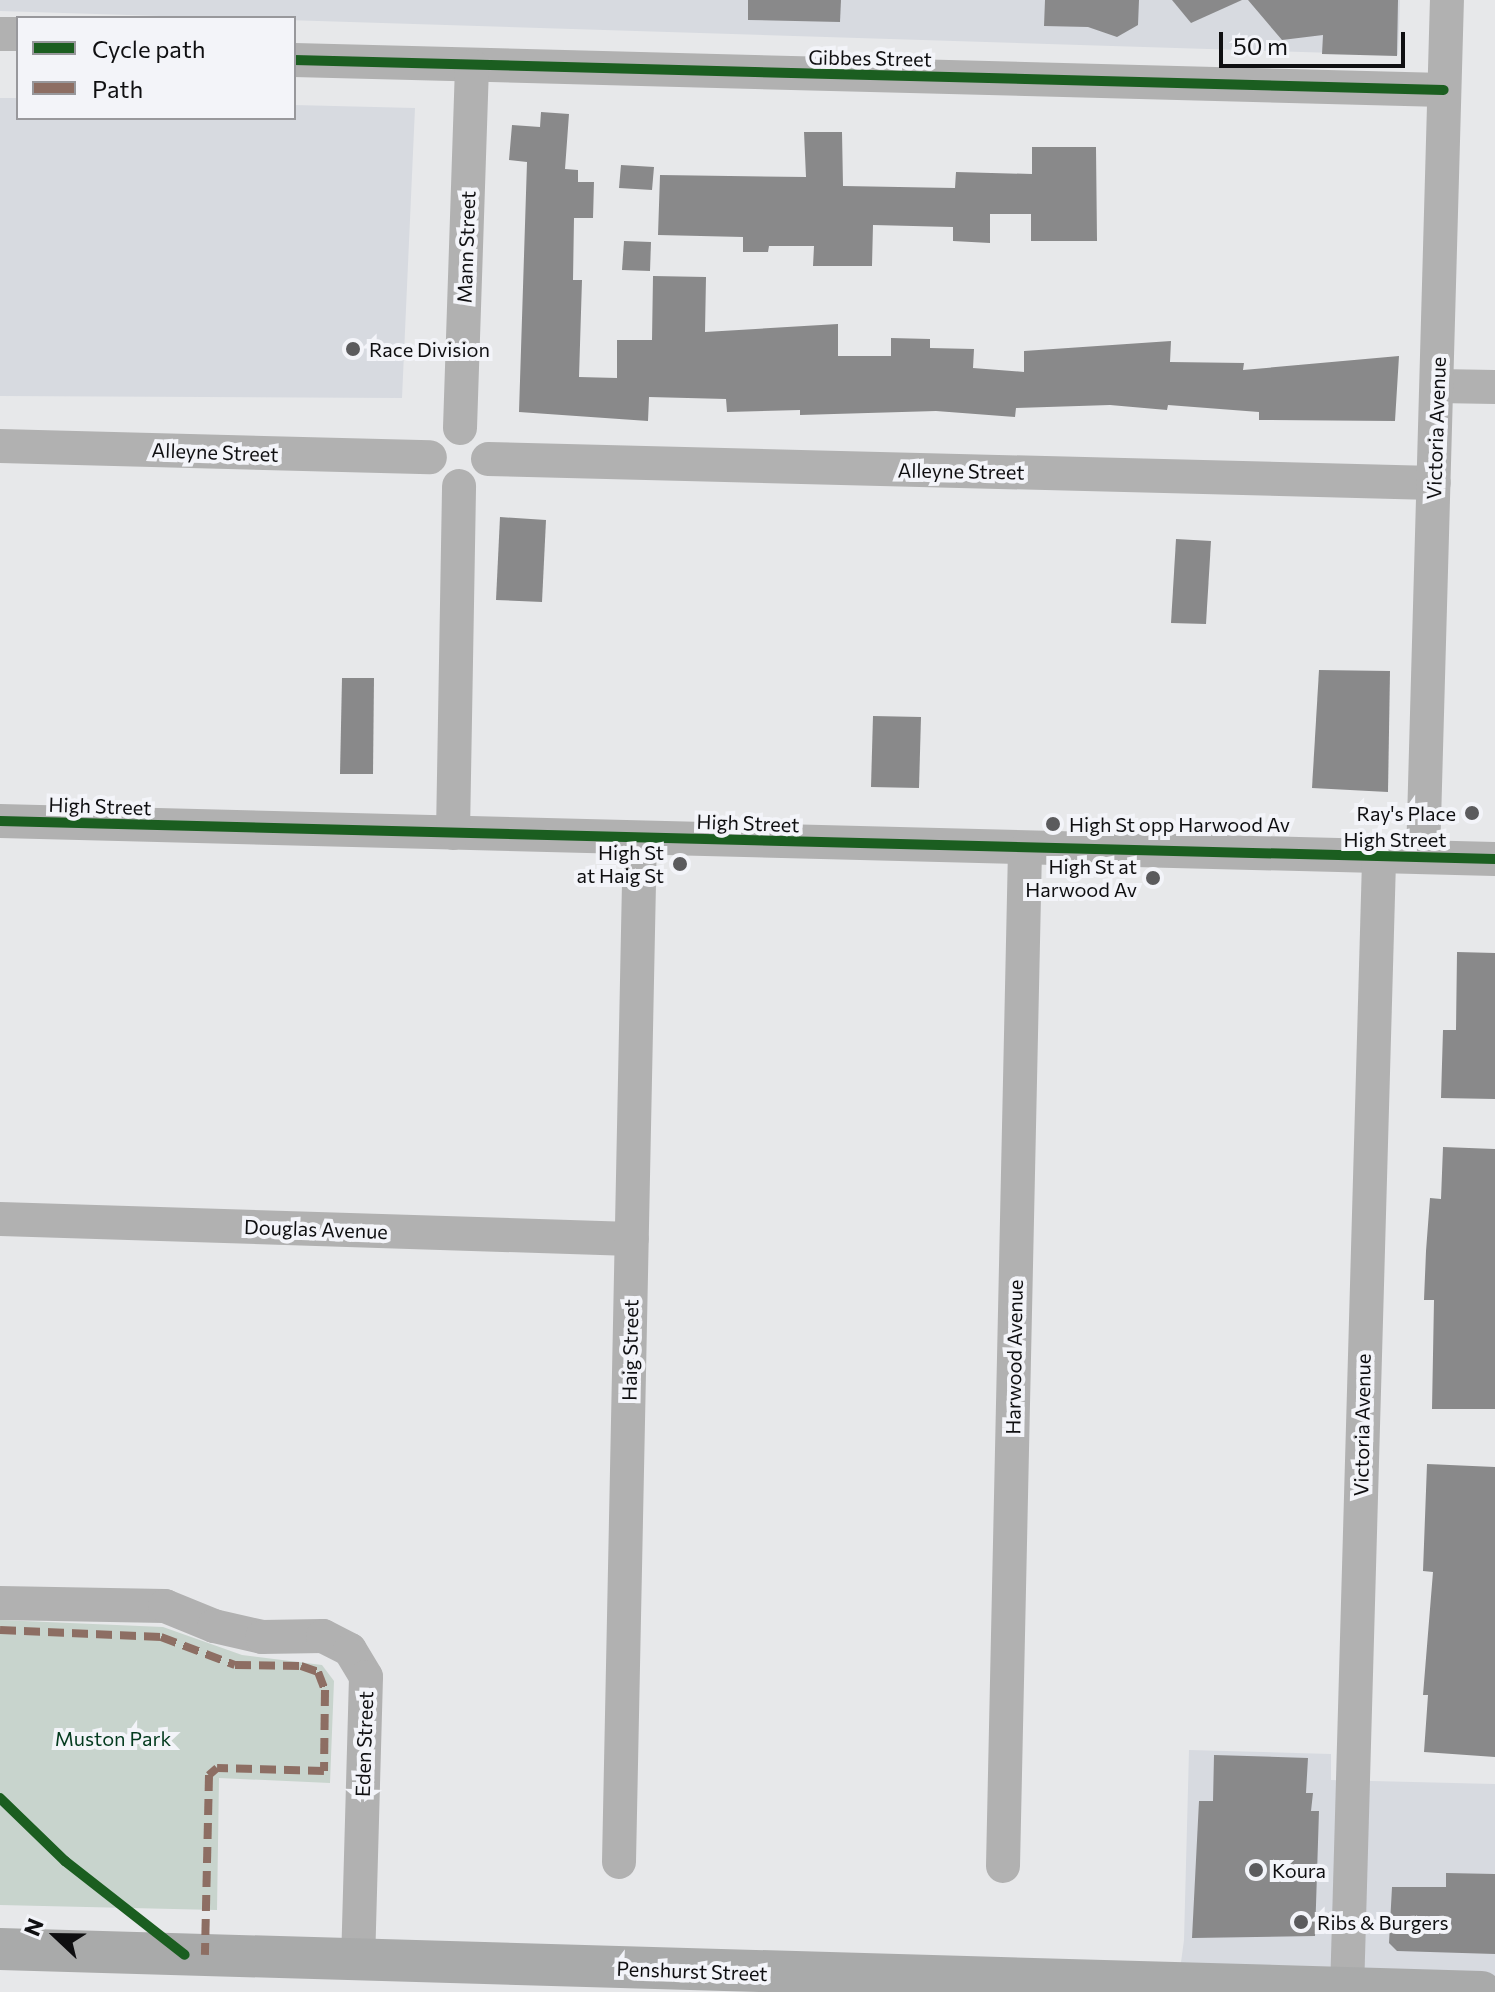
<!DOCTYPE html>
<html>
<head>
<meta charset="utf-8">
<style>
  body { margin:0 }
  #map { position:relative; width:1495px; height:1992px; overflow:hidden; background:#e7e8ea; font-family:Commissioner,sans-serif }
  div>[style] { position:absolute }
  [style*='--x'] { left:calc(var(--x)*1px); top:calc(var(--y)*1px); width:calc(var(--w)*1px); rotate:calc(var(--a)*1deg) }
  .built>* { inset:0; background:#d7dae0 }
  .green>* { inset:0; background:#c8d4cd }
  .building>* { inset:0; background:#89898a }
  .minor>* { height:34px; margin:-17px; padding:0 17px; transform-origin:17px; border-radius:17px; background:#b1b1b1 }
  .major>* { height:42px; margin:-21px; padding:0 21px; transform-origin:21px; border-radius:21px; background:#a9aaaa }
  .quiet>* { height:8px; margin-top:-4px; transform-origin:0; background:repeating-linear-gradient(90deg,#8d6e63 0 16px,transparent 0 24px) }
  .cycleway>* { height:10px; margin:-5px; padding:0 5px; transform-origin:5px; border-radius:5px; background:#1b5e20 }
  .dots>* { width:22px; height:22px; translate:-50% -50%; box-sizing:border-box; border:4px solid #f3f4f9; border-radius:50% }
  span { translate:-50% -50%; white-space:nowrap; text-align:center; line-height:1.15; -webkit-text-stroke:8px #f3f4f9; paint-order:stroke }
  .street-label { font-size:20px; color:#0f0f11 }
  .poi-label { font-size:20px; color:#0f0f11 }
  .left { translate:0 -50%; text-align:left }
  .right { translate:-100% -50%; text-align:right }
  .park-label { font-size:20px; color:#033a1e }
  .legend { position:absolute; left:16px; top:16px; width:280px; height:104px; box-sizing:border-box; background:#f3f4f9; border:2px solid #98989c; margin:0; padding:10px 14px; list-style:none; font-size:24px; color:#0f0f11 }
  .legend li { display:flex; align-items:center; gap:16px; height:40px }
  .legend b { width:40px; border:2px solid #98989c }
  .north { position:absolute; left:16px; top:1896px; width:80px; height:80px; -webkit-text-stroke:6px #f3f4f9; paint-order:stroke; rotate:292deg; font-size:22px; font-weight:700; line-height:32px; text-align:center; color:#0f0f11 }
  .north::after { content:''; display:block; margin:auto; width:28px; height:36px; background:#0f0f11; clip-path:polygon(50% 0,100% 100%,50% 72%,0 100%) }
  .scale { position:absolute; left:1219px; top:32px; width:186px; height:36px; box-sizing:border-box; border:4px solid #0f0f11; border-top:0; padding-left:10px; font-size:24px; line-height:28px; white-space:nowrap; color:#0f0f11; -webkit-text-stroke:6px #f3f4f9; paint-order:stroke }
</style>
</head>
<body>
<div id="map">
  <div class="built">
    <div style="clip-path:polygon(0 0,1400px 0,1398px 55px,0 11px)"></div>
    <div style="clip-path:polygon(0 98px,18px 98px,18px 118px,294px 118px,294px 105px,415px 108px,402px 398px,0 396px)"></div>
    <div style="clip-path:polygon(1189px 1750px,1331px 1754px,1331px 1780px,1495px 1784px,1495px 1992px,1177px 1992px,1184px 1940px)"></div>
  </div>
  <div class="green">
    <div style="clip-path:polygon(0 1620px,163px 1627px,242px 1655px,322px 1665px,334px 1681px,330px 1783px,219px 1778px,217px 1910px,0 1905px)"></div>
  </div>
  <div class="building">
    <div style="clip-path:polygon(748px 0,841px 0,840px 22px,748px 20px)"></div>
    <div style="clip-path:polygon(1045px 0,1139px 0,1138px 25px,1117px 37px,1088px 27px,1044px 26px)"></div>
    <div style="clip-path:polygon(1172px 0,1242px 0,1191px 23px)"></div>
    <div style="clip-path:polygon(1248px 0,1398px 0,1397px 56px,1322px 54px,1323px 35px,1282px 40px)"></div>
    <div style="clip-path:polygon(541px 112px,569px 114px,565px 169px,578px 170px,578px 182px,594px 182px,593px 218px,574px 218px,573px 280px,582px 280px,579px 377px,617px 378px,617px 340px,652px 340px,653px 276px,706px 277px,705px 332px,838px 324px,838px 356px,891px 356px,891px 338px,930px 339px,930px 348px,974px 349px,973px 368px,1024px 372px,1024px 351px,1171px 341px,1170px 362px,1244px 363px,1243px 370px,1399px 356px,1395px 421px,1259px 420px,1259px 412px,1168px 405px,1167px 410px,1110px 405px,1016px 408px,1015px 417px,936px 411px,800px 415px,800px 410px,727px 412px,726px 399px,649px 397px,648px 421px,519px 412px,527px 162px,509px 160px,512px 125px,540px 127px)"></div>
    <div style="clip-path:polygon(804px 132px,842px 132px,843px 186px,955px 188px,956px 172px,1032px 174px,1032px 147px,1096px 147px,1097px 241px,1031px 241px,1031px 214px,990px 214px,990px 243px,953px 241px,953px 227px,873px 225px,872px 266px,813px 266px,814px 246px,769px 246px,768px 252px,743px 252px,743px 237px,658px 235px,660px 175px,806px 177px)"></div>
    <div style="clip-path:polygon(621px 165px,654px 167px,652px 190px,619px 188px)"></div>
    <div style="clip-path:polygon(624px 241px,651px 242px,650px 271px,622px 270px)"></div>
    <div style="clip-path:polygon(500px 517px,546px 520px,542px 602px,496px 600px)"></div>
    <div style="clip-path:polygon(1176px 539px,1211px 541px,1206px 624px,1171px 623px)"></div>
    <div style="clip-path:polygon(1319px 670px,1390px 671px,1388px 792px,1312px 788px)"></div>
    <div style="clip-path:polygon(342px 678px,374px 678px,373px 774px,340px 774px)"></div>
    <div style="clip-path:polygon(873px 716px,921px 717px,919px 788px,871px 787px)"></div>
    <div style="clip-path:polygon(1457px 952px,1495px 953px,1495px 1099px,1441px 1098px,1443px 1030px,1456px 1030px)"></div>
    <div style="clip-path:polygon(1443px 1147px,1495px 1149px,1495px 1409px,1432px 1409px,1434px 1300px,1424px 1300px,1426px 1251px,1430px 1198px,1441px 1199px)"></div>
    <div style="clip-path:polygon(1427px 1464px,1495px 1467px,1495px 1757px,1424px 1752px,1428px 1695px,1423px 1695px,1433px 1572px,1423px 1571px)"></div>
    <div style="clip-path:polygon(1214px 1755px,1308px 1758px,1306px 1793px,1313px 1793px,1311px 1811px,1319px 1811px,1315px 1936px,1192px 1938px,1199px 1801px,1213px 1801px)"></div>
    <div style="clip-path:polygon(1446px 1873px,1495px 1874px,1495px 1954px,1397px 1951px,1389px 1943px,1392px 1887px,1446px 1887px)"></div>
  </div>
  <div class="minor">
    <div style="--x:0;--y:34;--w:18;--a:0"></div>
    <div style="--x:294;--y:60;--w:1150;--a:1.49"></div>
    <div style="--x:1438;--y:386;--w:57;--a:1"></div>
    <div style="--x:460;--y:428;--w:362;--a:-88.1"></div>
    <div style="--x:0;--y:446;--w:430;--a:1.5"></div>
    <div style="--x:488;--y:459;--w:946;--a:1.45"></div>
    <div style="--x:0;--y:821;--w:1495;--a:1.46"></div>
    <div style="--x:453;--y:833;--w:347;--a:-89"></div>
    <div style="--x:1423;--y:857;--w:857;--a:-88.4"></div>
    <div style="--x:0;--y:1219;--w:632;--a:1.81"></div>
    <div style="--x:0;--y:1603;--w:165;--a:1"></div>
    <div style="--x:165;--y:1606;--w:53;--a:22.2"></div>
    <div style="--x:214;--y:1626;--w:49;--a:12.9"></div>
    <div style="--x:262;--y:1637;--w:61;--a:-0.9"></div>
    <div style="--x:323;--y:1636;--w:30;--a:27"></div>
    <div style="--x:350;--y:1650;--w:31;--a:59"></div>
    <div style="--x:366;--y:1677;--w:283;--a:91.6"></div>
    <div style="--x:619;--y:1862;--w:1024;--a:-88.83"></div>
    <div style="--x:1003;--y:1866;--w:1017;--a:-88.76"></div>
    <div style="--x:1347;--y:1992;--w:1134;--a:-88.38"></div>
  </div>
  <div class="major">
    <div style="--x:0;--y:1949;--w:1482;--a:1.66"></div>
  </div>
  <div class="quiet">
    <div style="--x:0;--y:1630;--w:161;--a:2.5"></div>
    <div style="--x:161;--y:1637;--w:79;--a:20.7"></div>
    <div style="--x:235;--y:1665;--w:66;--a:0.9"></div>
    <div style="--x:301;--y:1666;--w:18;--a:19"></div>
    <div style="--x:318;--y:1672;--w:19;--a:69"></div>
    <div style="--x:325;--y:1690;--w:81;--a:90.7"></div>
    <div style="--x:324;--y:1771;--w:107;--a:-178.4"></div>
    <div style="--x:217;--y:1768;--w:11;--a:139"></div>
    <div style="--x:209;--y:1775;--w:180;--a:91.3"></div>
  </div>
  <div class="cycleway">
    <div style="--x:294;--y:60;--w:1150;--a:1.49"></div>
    <div style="--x:0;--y:821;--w:1495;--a:1.46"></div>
    <div style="--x:0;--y:1798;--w:91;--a:44.1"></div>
    <div style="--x:65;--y:1861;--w:152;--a:38.1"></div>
  </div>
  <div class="dots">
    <div style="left:353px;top:349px;background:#5b5b5d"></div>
    <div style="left:1472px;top:813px;background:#5b5b5d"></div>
    <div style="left:1053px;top:824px;background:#5b5b5d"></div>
    <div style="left:680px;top:864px;background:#5b5b5d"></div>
    <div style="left:1153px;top:878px;background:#5b5b5d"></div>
    <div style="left:1256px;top:1870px;background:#5b5b5d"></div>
    <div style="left:1301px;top:1922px;background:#5b5b5d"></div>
  </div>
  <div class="street-label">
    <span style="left:870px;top:58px;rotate:1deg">Gibbes Street</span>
    <span style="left:466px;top:247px;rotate:-88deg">Mann Street</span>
    <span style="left:1436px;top:428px;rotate:-88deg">Victoria Avenue</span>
    <span style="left:215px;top:452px;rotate:2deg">Alleyne Street</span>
    <span style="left:961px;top:471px;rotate:1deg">Alleyne Street</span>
    <span style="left:100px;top:806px;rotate:2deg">High Street</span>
    <span style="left:748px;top:823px;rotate:2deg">High Street</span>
    <span style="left:1395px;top:839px">High Street</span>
    <span style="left:316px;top:1229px;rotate:2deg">Douglas Avenue</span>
    <span style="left:630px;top:1350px;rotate:-89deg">Haig Street</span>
    <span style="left:1014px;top:1357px;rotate:-89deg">Harwood Avenue</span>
    <span style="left:1362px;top:1425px;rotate:-89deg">Victoria Avenue</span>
    <span style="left:364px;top:1744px;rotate:-88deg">Eden Street</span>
    <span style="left:692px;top:1971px;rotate:2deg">Penshurst Street</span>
  </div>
  <div class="poi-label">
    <span class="left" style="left:369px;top:349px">Race Division</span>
    <span class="right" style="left:1456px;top:813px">Ray's Place</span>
    <span class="left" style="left:1069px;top:824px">High St opp Harwood Av</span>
    <span class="right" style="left:664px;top:864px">High St<br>at Haig St</span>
    <span class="right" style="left:1137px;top:878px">High St at<br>Harwood Av</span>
    <span class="left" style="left:1272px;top:1870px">Koura</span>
    <span class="left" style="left:1317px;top:1922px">Ribs &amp; Burgers</span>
  </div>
  <div class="park-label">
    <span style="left:113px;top:1738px">Muston Park</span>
  </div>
  <ul class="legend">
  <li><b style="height:10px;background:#1b5e20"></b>Cycle path</li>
  <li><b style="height:10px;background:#8d6e63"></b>Path</li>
  </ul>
  <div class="north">N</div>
  <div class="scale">50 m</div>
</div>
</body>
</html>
